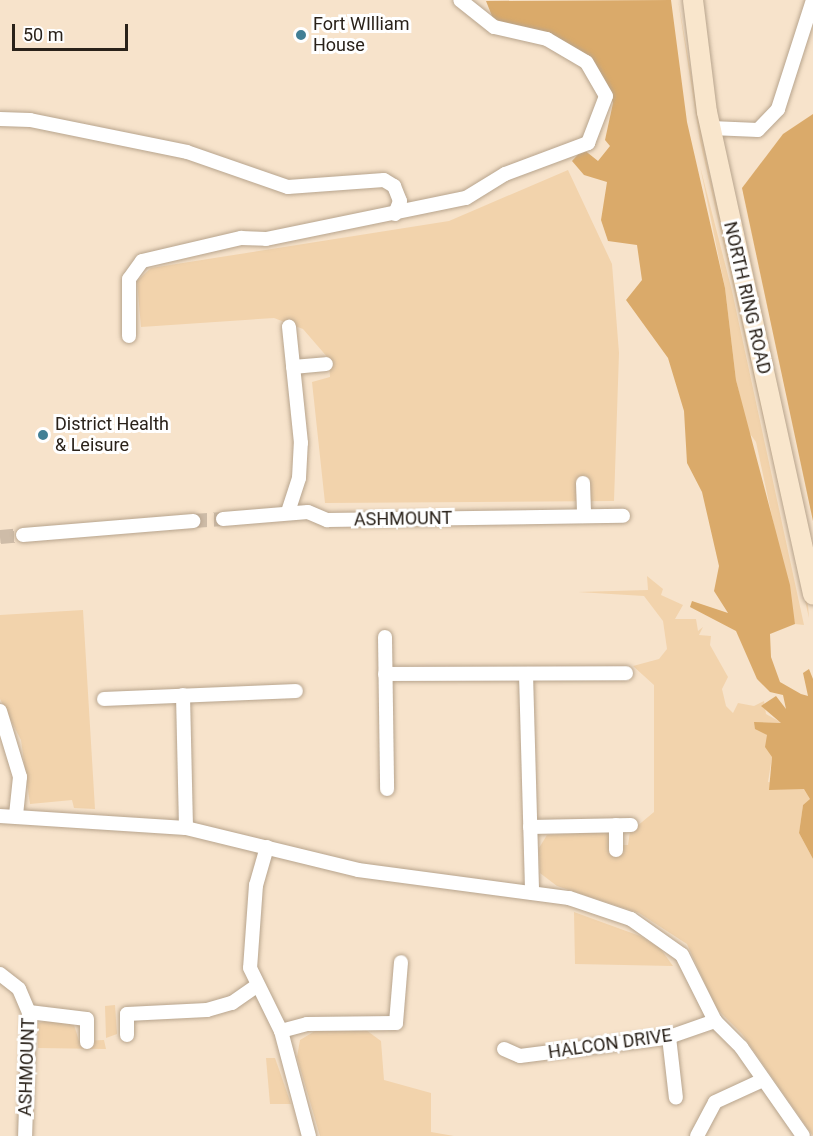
<!DOCTYPE html>
<html>
<head>
<meta charset="utf-8">
<style>
  body { margin:0 }
  #map { position:relative; width:813px; height:1136px; overflow:hidden; background:#f7e3cb; font-family:Roboto,sans-serif }
  div>[style] { position:absolute }
  [style*='--x'] { left:calc(var(--x)*1px); top:calc(var(--y)*1px); width:calc(var(--w)*1px); rotate:calc(var(--a)*1deg) }
  .green>* { inset:0; background:#f2d3ac }
  .forest>* { inset:0; background:#daaa6a }
  .street-tunnel>* { height:14px; margin-top:-7px; transform-origin:0; background:repeating-linear-gradient(90deg,#cebca8 0 14px,transparent 0 21px) }
  .roads { filter:drop-shadow(0 0 2px #b7a48d) drop-shadow(0 0 2px #b7a48d) }
  .street>* { height:14px; margin:-7px; padding:0 7px; transform-origin:7px; border-radius:7px; background:#fff }
  .secondary>* { height:20px; margin:-10px; padding:0 10px; transform-origin:10px; border-radius:10px; background:#f9e6cc }
  .dots>* { width:16px; height:16px; translate:-50% -50%; box-sizing:border-box; border:3px solid #fff; border-radius:50% }
  span { translate:-50% -50%; white-space:nowrap; text-align:center; line-height:1.15; -webkit-text-stroke:6px #fff; paint-order:stroke }
  .poi-label { font-size:18px; color:#2a221a }
  .left { translate:0 -50%; text-align:left }
  .street-label { font-size:18px; color:#2a221a }
  .scale { position:absolute; left:12px; top:24px; width:116px; height:27px; box-sizing:border-box; border:3px solid #2a221a; border-top:0; padding-left:8px; font-size:18px; line-height:21px; white-space:nowrap; color:#2a221a; -webkit-text-stroke:4px #fff; paint-order:stroke }
</style>
</head>
<body>
<div id="map">
  <div class="green">
    <div style="clip-path:polygon(678px 0,707px 163px,806px 581px,809px 618px,700px 141px)"></div>
    <div style="clip-path:polygon(700px 166px,732px 291px,804px 625px,795px 624px,756px 442px,748px 431px,736px 380px,725px 288px)"></div>
    <div style="clip-path:polygon(568px 170px,612px 264px,619px 353px,614px 501px,325px 503px,312px 382px,330px 377px,329px 359px,303px 329px,274px 318px,141px 327px,137px 281px,151px 268px,449px 221px)"></div>
    <div style="clip-path:polygon(647px 576px,663px 589px,661px 595px,683px 605px,675px 619px,696px 619px,698px 631px,703px 627px,699px 635px,711px 636px,710px 645px,728px 677px,722px 689px,726px 706px,733px 713px,738px 703px,754px 706px,764px 701px,766px 714px,782px 723px,755px 722px,767px 735px,772px 757px,768px 782px,805px 789px,811px 799px,803px 805px,799px 833px,813px 859px,813px 1136px,742px 1034px,716px 1008px,687px 944px,639px 913px,557px 886px,540px 873px,539px 848px,547px 835px,607px 832px,615px 845px,628px 845px,630px 832px,654px 812px,654px 685px,633px 666px,659px 659px,667px 649px,663px 621px,644px 596px,578px 592px,648px 590px)"></div>
    <div style="clip-path:polygon(83px 610px,95px 809px,74px 808px,72px 800px,30px 804px,21px 740px,0 699px,0 615px)"></div>
    <div style="clip-path:polygon(574px 912px,640px 936px,660px 948px,673px 966px,575px 964px)"></div>
    <div style="clip-path:polygon(115px 1005px,117px 1034px,106px 1038px,105px 1006px)"></div>
    <div style="clip-path:polygon(52px 1020px,74px 1025px,79px 1041px,104px 1040px,106px 1049px,38px 1048px,38px 1023px)"></div>
    <div style="clip-path:polygon(366px 1030px,381px 1041px,384px 1080px,431px 1093px,431px 1132px,454px 1136px,320px 1136px,297px 1057px,300px 1040px,315px 1031px)"></div>
    <div style="clip-path:polygon(266px 1058px,275px 1058px,291px 1104px,270px 1104px)"></div>
  </div>
  <div class="forest">
    <div style="clip-path:polygon(671px 0,687px 122px,725px 288px,736px 380px,790px 585px,795px 624px,770px 634px,771px 657px,780px 682px,801px 694px,808px 696px,803px 673px,809px 669px,813px 679px,813px 859px,799px 833px,803px 805px,810px 799px,804px 789px,769px 790px,772px 757px,765px 747px,767px 735px,755px 729px,754px 722px,781px 723px,761px 706px,776px 696px,786px 709px,783px 695px,770px 692px,757px 679px,736px 631px,690px 607px,692px 601px,728px 613px,714px 591px,719px 566px,702px 492px,687px 463px,684px 411px,668px 358px,626px 300px,642px 280px,637px 245px,608px 241px,601px 220px,607px 182px,584px 175px,572px 161px,583px 149px,598px 161px,610px 146px,605px 140px,613px 103px,605px 81px,588px 56px,494px 21px,486px 1px)"></div>
    <div style="clip-path:polygon(813px 114px,813px 521px,742px 188px,783px 134px)"></div>
  </div>
  <div class="street-tunnel">
    <div style="--x:193;--y:521;--w:30;--a:-4"></div>
    <div style="--x:0;--y:537;--w:23;--a:-5"></div>
  </div>
  <div class="roads">
    <div class="street">
      <div style="--x:0;--y:119;--w:30;--a:2"></div>
      <div style="--x:30;--y:120;--w:160;--a:11.5"></div>
      <div style="--x:187;--y:152;--w:107;--a:19.1"></div>
      <div style="--x:288;--y:187;--w:96;--a:-4.2"></div>
      <div style="--x:384;--y:180;--w:12;--a:31"></div>
      <div style="--x:394;--y:186;--w:16;--a:68"></div>
      <div style="--x:400;--y:201;--w:14;--a:111"></div>
      <div style="--x:711;--y:128;--w:47;--a:2.4"></div>
      <div style="--x:758;--y:130;--w:29;--a:-46"></div>
      <div style="--x:778;--y:109;--w:114;--a:-72.2"></div>
      <div style="--x:129;--y:336;--w:57;--a:-90"></div>
      <div style="--x:129;--y:279;--w:22;--a:-54"></div>
      <div style="--x:142;--y:261;--w:102;--a:-13.1"></div>
      <div style="--x:241;--y:238;--w:25;--a:2"></div>
      <div style="--x:266;--y:239;--w:204;--a:-11.6"></div>
      <div style="--x:466;--y:198;--w:46;--a:-31.6"></div>
      <div style="--x:505;--y:174;--w:89;--a:-20.5"></div>
      <div style="--x:588;--y:143;--w:50;--a:-69"></div>
      <div style="--x:606;--y:96;--w:39;--a:-120"></div>
      <div style="--x:586;--y:62;--w:45;--a:-149.5"></div>
      <div style="--x:547;--y:39;--w:54;--a:-167.2"></div>
      <div style="--x:494;--y:27;--w:43;--a:-141.5"></div>
      <div style="--x:293;--y:367;--w:33;--a:-5"></div>
      <div style="--x:583;--y:483;--w:33;--a:88"></div>
      <div style="--x:288;--y:512;--w:36;--a:-72"></div>
      <div style="--x:299;--y:478;--w:35;--a:-87"></div>
      <div style="--x:301;--y:443;--w:117;--a:-95.9"></div>
      <div style="--x:223;--y:519;--w:85;--a:-4.7"></div>
      <div style="--x:308;--y:512;--w:21;--a:23"></div>
      <div style="--x:327;--y:520;--w:296;--a:-0.8"></div>
      <div style="--x:23;--y:535;--w:171;--a:-4.7"></div>
      <div style="--x:385;--y:637;--w:152;--a:89.2"></div>
      <div style="--x:385;--y:674;--w:241;--a:-0.2"></div>
      <div style="--x:526;--y:674;--w:219;--a:88.4"></div>
      <div style="--x:183;--y:695;--w:133;--a:88.7"></div>
      <div style="--x:104;--y:699;--w:192;--a:-2.4"></div>
      <div style="--x:0;--y:711;--w:69;--a:73.1"></div>
      <div style="--x:20;--y:777;--w:39;--a:96"></div>
      <div style="--x:0;--y:816;--w:186;--a:3.7"></div>
      <div style="--x:186;--y:828;--w:177;--a:13.7"></div>
      <div style="--x:358;--y:870;--w:213;--a:7.6"></div>
      <div style="--x:569;--y:898;--w:65;--a:18.7"></div>
      <div style="--x:631;--y:919;--w:62;--a:35.2"></div>
      <div style="--x:682;--y:955;--w:74;--a:63.4"></div>
      <div style="--x:715;--y:1021;--w:37;--a:45"></div>
      <div style="--x:741;--y:1047;--w:108;--a:55.1"></div>
      <div style="--x:616;--y:825;--w:25;--a:90"></div>
      <div style="--x:530;--y:827;--w:101;--a:-1.1"></div>
      <div style="--x:267;--y:847;--w:40;--a:106"></div>
      <div style="--x:256;--y:885;--w:83;--a:94.1"></div>
      <div style="--x:250;--y:968;--w:70;--a:63.8"></div>
      <div style="--x:281;--y:1031;--w:109;--a:75.1"></div>
      <div style="--x:0;--y:974;--w:24;--a:38"></div>
      <div style="--x:19;--y:989;--w:25;--a:67"></div>
      <div style="--x:29;--y:1012;--w:124;--a:91.8"></div>
      <div style="--x:29;--y:1012;--w:58;--a:6.9"></div>
      <div style="--x:87;--y:1019;--w:23;--a:90"></div>
      <div style="--x:281;--y:1031;--w:27;--a:-15"></div>
      <div style="--x:307;--y:1024;--w:89;--a:-0.6"></div>
      <div style="--x:396;--y:1023;--w:61;--a:-85.3"></div>
      <div style="--x:127;--y:1035;--w:21;--a:-90"></div>
      <div style="--x:127;--y:1014;--w:80;--a:-2.9"></div>
      <div style="--x:207;--y:1010;--w:26;--a:-16"></div>
      <div style="--x:232;--y:1003;--w:28;--a:-35"></div>
      <div style="--x:669;--y:1037;--w:61;--a:83.5"></div>
      <div style="--x:504;--y:1049;--w:17;--a:24"></div>
      <div style="--x:520;--y:1056;--w:150;--a:-7.3"></div>
      <div style="--x:669;--y:1037;--w:49;--a:-19.2"></div>
      <div style="--x:697;--y:1136;--w:38;--a:-62"></div>
      <div style="--x:715;--y:1102;--w:53;--a:-24.6"></div>
    </div>
    <div class="secondary">
      <div style="--x:693;--y:0;--w:113;--a:82.9"></div>
      <div style="--x:707;--y:112;--w:494;--a:77.6"></div>
    </div>
  </div>
  <div class="dots">
    <div style="left:301px;top:35px;background:#417f95"></div>
    <div style="left:43px;top:435px;background:#417f95"></div>
  </div>
  <div class="poi-label">
    <span class="left" style="left:313px;top:35px">Fort WIlliam<br>House</span>
    <span class="left" style="left:55px;top:435px">District Health<br>&amp; Leisure</span>
  </div>
  <div class="street-label">
    <span style="left:747px;top:298px;rotate:77deg">NORTH RING ROAD</span>
    <span style="left:403px;top:519px;rotate:-1deg">ASHMOUNT</span>
    <span style="left:610px;top:1044px;rotate:-8deg">HALCON DRIVE</span>
    <span style="left:27px;top:1067px;rotate:-88deg">ASHMOUNT</span>
  </div>
  <div class="scale">50 m</div>
</div>
</body>
</html>
